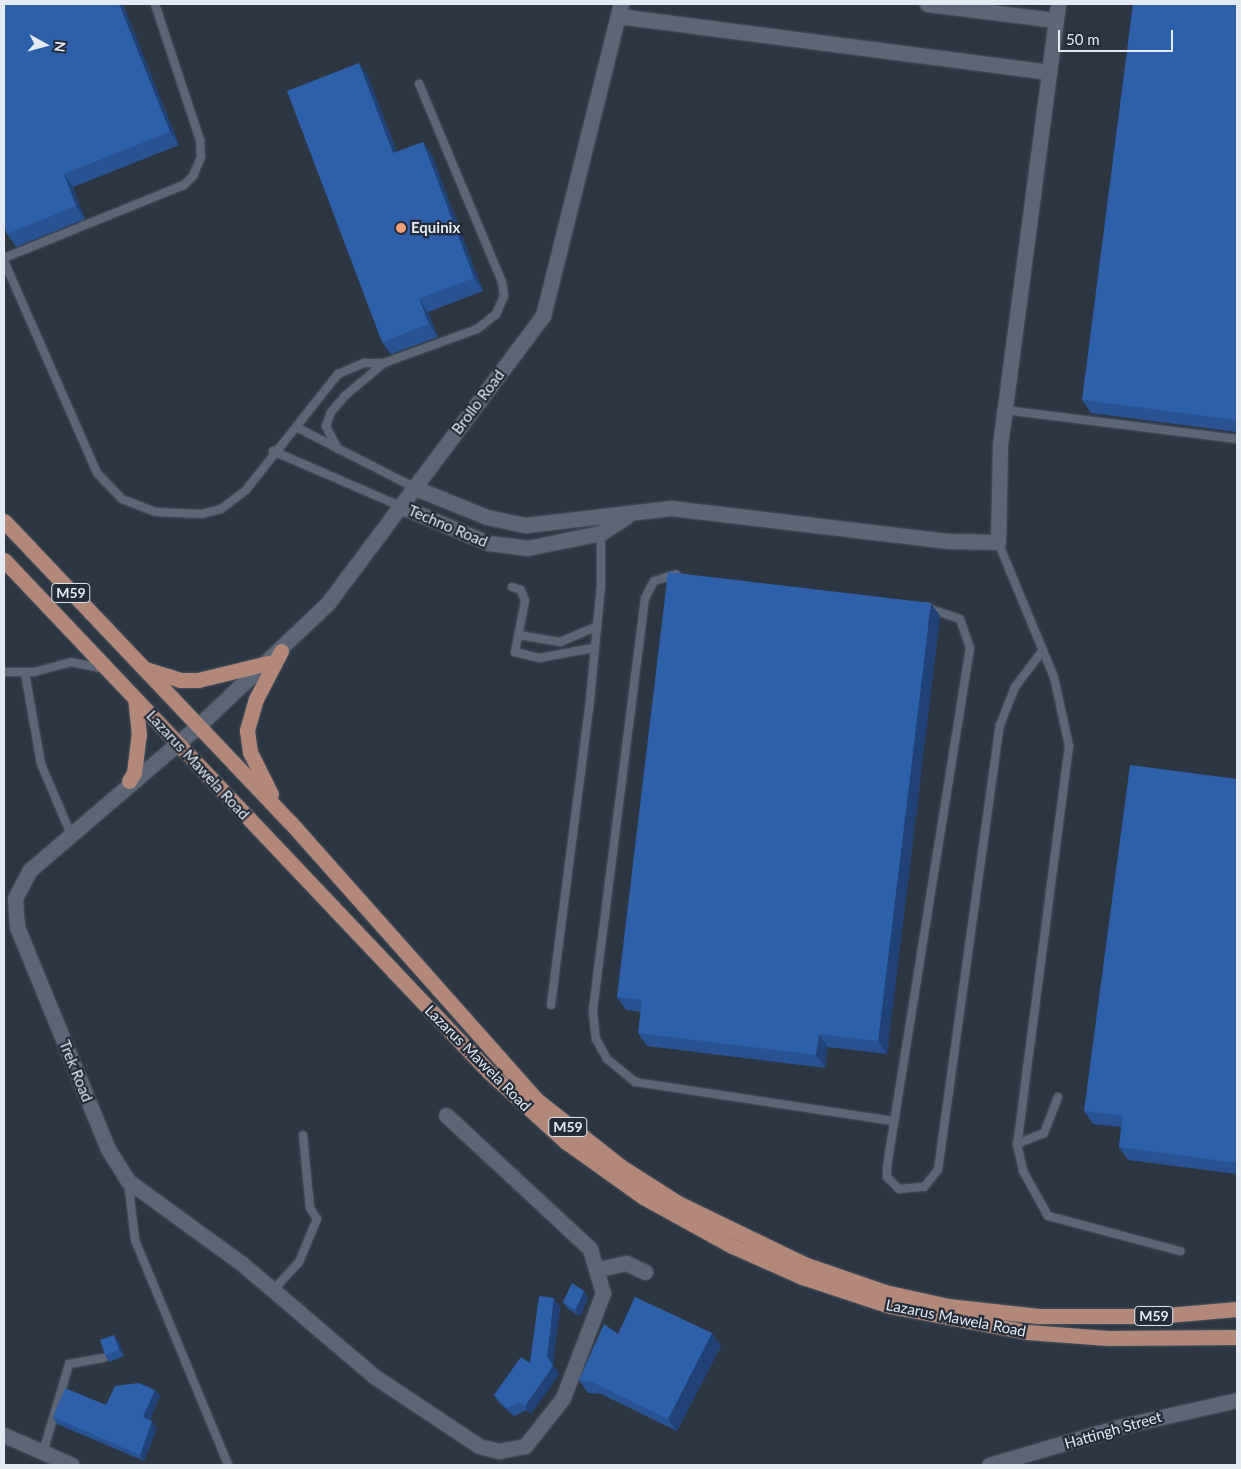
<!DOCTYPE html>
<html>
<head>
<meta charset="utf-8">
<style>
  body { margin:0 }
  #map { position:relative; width:1241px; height:1469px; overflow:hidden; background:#2d3744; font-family:Lato,sans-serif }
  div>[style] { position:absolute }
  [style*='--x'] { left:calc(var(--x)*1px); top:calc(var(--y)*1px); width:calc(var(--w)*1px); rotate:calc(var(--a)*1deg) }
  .roads { filter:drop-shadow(0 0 1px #4b535f) drop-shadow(0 0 1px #4b535f) }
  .lane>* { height:8px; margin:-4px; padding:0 4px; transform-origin:4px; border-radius:4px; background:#5c6676 }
  .street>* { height:15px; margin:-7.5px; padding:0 7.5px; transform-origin:7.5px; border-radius:7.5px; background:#5c6676 }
  .primary>* { height:15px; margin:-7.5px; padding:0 7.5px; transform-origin:7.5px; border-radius:7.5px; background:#b38878 }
  .wall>* { inset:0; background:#285291 }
  .shaded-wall>* { inset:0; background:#204276 }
  .building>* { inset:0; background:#2e5fa9 }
  .dots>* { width:14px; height:14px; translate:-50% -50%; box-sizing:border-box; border:2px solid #242c3a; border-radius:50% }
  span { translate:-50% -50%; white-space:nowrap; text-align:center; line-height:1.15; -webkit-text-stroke:4.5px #242c3a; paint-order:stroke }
  .shield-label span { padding:1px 4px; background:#242c3a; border:1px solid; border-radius:4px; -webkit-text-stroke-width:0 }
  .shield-label { font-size:14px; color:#e4eaf3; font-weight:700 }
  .poi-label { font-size:15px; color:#e4eaf3; font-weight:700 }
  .left { translate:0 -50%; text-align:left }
  .street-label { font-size:15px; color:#e4eaf3 }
  .frame { position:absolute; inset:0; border:5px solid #e4eaf3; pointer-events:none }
  .north { position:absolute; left:20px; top:20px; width:50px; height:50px; -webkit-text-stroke:4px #242c3a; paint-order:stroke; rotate:97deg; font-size:14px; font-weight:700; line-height:20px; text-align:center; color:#e4eaf3 }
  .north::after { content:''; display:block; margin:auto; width:18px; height:22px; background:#e4eaf3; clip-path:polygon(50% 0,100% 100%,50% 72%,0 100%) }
  .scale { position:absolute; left:1058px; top:30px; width:115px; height:22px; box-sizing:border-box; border:2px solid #e4eaf3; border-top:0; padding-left:6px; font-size:15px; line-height:18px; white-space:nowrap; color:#e4eaf3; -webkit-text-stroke:4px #242c3a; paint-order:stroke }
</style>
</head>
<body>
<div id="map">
  <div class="roads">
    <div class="lane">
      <div style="--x:4;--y:258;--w:194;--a:-22.1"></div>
      <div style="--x:184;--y:185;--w:13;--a:-45"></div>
      <div style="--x:193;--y:176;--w:21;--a:-67"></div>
      <div style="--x:201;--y:157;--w:17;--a:-93"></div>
      <div style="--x:200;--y:140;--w:143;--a:-108.3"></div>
      <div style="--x:4;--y:261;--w:232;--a:66.3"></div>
      <div style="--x:97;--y:473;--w:36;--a:46"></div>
      <div style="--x:122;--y:499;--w:36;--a:21"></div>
      <div style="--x:156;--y:512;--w:46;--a:2.5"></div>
      <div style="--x:202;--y:514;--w:20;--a:-15"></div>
      <div style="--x:221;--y:509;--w:31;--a:-37"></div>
      <div style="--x:246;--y:490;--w:148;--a:-51.6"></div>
      <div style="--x:338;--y:374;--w:28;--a:-23"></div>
      <div style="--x:364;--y:363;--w:20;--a:0"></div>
      <div style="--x:1005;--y:410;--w:234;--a:7.1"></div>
      <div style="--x:296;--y:427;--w:131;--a:27.1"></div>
      <div style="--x:338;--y:449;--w:26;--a:-118"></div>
      <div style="--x:326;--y:426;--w:15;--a:-70"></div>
      <div style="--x:331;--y:412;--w:23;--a:-49"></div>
      <div style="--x:346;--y:395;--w:50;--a:-40.1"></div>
      <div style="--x:384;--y:363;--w:99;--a:-20.1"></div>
      <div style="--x:477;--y:329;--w:24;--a:-38"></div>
      <div style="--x:496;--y:314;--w:20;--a:-66"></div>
      <div style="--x:504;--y:296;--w:14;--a:-98"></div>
      <div style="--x:502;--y:282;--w:215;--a:-112.7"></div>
      <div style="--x:273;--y:451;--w:138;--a:23.4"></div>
      <div style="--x:998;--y:542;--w:146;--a:67.5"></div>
      <div style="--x:1054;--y:677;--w:71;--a:77.7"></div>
      <div style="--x:1069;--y:746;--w:401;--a:97.4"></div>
      <div style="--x:676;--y:574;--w:23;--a:162"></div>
      <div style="--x:654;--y:581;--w:19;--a:118"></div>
      <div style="--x:645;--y:598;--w:417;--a:97.2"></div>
      <div style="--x:593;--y:1012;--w:27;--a:84"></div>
      <div style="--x:596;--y:1039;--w:23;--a:61"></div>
      <div style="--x:607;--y:1059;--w:36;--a:39"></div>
      <div style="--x:635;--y:1082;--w:262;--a:8.6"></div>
      <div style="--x:512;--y:587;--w:9;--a:18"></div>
      <div style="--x:521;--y:590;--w:12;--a:70"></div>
      <div style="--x:525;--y:601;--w:52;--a:101.1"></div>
      <div style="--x:515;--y:652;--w:25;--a:14"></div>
      <div style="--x:539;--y:658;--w:55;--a:-10.5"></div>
      <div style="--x:925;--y:607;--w:37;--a:19"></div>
      <div style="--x:960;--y:619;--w:31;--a:71"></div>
      <div style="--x:970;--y:648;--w:526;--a:99.09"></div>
      <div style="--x:887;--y:1167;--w:10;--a:90"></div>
      <div style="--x:887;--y:1177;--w:17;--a:45"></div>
      <div style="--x:899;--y:1189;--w:25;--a:-5"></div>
      <div style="--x:924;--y:1187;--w:22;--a:-51"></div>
      <div style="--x:938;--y:1170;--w:449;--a:-82.1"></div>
      <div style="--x:1000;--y:725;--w:41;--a:-68.5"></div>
      <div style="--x:1015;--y:687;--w:46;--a:-52.9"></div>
      <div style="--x:519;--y:635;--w:42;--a:9.7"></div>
      <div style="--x:560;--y:642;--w:39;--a:-23"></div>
      <div style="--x:4;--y:672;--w:30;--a:0"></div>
      <div style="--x:34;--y:672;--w:38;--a:-15"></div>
      <div style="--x:71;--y:662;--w:34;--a:12"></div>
      <div style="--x:25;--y:673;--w:92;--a:80"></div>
      <div style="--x:41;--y:764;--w:74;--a:66.9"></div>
      <div style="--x:551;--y:1005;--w:297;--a:-82.7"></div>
      <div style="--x:589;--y:710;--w:126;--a:-84.5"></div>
      <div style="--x:601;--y:585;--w:52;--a:-90"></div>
      <div style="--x:1058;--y:1097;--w:39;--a:111"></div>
      <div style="--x:1044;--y:1133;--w:29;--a:158"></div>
      <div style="--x:1017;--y:1144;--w:28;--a:77"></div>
      <div style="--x:1023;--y:1171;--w:51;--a:60.9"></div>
      <div style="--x:1048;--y:1216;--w:137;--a:14.9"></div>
      <div style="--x:128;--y:1181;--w:59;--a:83.2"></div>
      <div style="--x:135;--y:1240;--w:243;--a:67.5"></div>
      <div style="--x:274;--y:1289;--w:37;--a:-47"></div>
      <div style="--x:299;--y:1262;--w:47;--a:-67.3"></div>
      <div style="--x:317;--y:1219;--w:13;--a:-122"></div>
      <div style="--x:310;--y:1208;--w:73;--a:-95.5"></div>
      <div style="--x:43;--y:1452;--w:92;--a:-73.5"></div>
      <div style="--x:69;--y:1364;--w:36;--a:-10"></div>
    </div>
    <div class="street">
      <div style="--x:927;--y:4;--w:130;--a:7.1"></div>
      <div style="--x:618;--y:16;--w:435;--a:7.4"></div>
      <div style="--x:413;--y:487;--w:80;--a:22.1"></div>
      <div style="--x:487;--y:517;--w:40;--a:12"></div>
      <div style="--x:526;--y:525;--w:146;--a:-6.7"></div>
      <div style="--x:671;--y:508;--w:280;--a:6.8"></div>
      <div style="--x:949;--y:541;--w:49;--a:1.2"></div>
      <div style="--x:998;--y:542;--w:97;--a:-88.8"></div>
      <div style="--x:1000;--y:445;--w:445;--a:-82.5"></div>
      <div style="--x:400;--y:506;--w:95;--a:22.8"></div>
      <div style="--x:488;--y:543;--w:39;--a:7"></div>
      <div style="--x:527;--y:548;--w:76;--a:-11.5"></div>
      <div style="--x:601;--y:533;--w:31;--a:-33"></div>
      <div style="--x:446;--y:1115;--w:197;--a:42.9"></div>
      <div style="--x:590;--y:1249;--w:46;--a:73.5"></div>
      <div style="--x:603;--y:1293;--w:112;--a:110.9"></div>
      <div style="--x:563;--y:1398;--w:61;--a:128.4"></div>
      <div style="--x:525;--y:1446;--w:26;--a:169"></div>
      <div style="--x:499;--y:1451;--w:21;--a:-166"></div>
      <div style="--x:479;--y:1446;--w:125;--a:-146.4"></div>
      <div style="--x:375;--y:1377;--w:176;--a:-139.6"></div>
      <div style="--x:241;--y:1263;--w:140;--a:-144"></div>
      <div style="--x:128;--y:1181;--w:38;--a:-122"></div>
      <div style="--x:108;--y:1149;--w:240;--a:-112.3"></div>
      <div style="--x:17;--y:927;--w:29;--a:-94"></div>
      <div style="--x:15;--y:898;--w:32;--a:-62"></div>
      <div style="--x:30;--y:870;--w:221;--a:-40.6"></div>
      <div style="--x:198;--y:726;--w:179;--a:-43.4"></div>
      <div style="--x:328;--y:603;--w:359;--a:-53.2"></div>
      <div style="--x:543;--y:316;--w:322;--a:-76"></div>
      <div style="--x:599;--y:1269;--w:28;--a:-13"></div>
      <div style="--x:626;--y:1263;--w:21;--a:25"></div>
      <div style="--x:4;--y:1435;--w:74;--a:23.8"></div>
      <div style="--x:989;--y:1465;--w:139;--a:-16.3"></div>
      <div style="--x:1122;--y:1426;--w:118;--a:-12.7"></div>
    </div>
    <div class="primary">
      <div style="--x:4;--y:521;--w:415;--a:46.5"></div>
      <div style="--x:290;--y:822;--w:373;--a:48.4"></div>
      <div style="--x:538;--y:1101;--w:105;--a:38.4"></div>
      <div style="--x:620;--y:1166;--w:69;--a:32.5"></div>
      <div style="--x:678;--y:1203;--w:140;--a:25.8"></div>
      <div style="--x:804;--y:1264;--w:86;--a:19.1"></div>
      <div style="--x:885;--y:1292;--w:65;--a:12.5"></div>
      <div style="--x:948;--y:1306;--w:91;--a:6.3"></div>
      <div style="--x:1038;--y:1316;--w:118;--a:0"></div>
      <div style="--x:1156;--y:1316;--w:81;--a:-4.9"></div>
      <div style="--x:4;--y:560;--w:705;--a:46.55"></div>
      <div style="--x:489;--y:1072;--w:104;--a:42.3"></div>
      <div style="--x:566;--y:1142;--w:95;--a:35.5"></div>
      <div style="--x:643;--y:1197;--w:102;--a:28.8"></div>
      <div style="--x:732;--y:1246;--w:77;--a:23.9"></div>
      <div style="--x:802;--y:1277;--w:93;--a:18.2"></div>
      <div style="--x:890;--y:1306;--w:139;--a:10.7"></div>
      <div style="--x:1027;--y:1332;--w:81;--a:4.2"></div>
      <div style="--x:1108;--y:1338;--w:129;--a:-0.4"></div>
      <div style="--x:145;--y:669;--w:37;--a:17"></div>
      <div style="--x:180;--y:680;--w:18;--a:0"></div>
      <div style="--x:198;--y:680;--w:72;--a:-13.7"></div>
      <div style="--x:129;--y:781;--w:9;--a:-58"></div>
      <div style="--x:134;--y:773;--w:38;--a:-83"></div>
      <div style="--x:139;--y:735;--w:36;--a:-96"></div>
      <div style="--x:271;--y:794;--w:47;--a:-116.6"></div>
      <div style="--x:250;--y:752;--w:22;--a:-98"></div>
      <div style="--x:247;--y:730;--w:32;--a:-74"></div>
      <div style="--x:256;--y:699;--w:54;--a:-62.5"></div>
    </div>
  </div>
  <div class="wall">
    <div style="clip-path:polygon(4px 4px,123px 4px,179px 145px,73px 187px,85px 219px,16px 247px,7px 234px)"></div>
    <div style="clip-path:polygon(1237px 4px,1237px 432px,1091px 413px,1082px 400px)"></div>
    <div style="clip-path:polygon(368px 76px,397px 152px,423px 142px,432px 155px,483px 291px,428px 312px,438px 337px,391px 354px,382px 342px)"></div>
    <div style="clip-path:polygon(940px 616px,887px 1054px,828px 1047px,825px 1068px,647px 1046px,638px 1033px,641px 1012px,626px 1010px,617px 997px)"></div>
    <div style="clip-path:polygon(1237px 779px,1237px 1174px,1128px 1160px,1119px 1147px,1121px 1127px,1093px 1124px,1084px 1111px)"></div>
    <div style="clip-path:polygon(584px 1291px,588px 1298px,580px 1316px,568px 1309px,563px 1302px)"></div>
    <div style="clip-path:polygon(560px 1307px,553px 1365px,559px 1374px,531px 1414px,527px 1410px,514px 1416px,500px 1404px,494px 1395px,530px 1363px)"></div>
    <div style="clip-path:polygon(712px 1333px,721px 1346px,677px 1431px,601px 1394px,588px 1393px,579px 1380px,618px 1334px)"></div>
    <div style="clip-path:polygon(119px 1342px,124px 1356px,109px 1362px,105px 1355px)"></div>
    <div style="clip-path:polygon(155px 1390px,160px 1396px,150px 1420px,157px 1428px,144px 1461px,57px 1424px,53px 1417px,106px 1405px)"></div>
  </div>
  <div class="shaded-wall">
    <div style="clip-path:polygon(119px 4px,123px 4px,179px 145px,170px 132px)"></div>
    <div style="clip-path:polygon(359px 63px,368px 76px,402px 166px,393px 153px)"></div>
    <div style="clip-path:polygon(423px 142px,432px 155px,483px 291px,474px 278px)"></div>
    <div style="clip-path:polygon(64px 174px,73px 187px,85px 219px,76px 206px)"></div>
    <div style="clip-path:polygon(419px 299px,428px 312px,438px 337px,429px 324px)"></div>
    <div style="clip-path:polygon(931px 603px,940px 616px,887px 1054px,878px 1041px)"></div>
    <div style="clip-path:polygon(819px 1034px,828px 1047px,825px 1068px,816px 1055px)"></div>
    <div style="clip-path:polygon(584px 1291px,588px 1298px,580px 1316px,575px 1310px)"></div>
    <div style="clip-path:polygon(554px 1298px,560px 1307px,553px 1365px,559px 1374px,531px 1414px,525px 1406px,547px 1356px)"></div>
    <div style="clip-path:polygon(712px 1333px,721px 1346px,677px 1431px,668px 1419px)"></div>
    <div style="clip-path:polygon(114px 1335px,119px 1342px,124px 1356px,119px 1350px)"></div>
    <div style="clip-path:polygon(155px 1390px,160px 1396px,148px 1424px,143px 1417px)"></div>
    <div style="clip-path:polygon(152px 1421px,157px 1428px,144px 1461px,140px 1455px)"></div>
  </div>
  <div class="building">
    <div style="clip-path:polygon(4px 4px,119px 4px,170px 132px,64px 174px,76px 206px,7px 234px,4px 226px)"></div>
    <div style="clip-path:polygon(1133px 4px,1237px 4px,1237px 420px,1082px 400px)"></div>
    <div style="clip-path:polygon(359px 63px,393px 153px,423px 142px,474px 278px,419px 299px,429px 324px,382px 342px,287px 91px)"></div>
    <div style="clip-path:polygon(668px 572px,931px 603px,878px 1041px,819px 1034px,816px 1055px,638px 1033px,642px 1000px,617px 997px)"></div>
    <div style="clip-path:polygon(1130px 765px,1237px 779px,1237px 1163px,1119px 1147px,1123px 1116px,1084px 1111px)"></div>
    <div style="clip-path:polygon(572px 1283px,584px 1291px,575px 1310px,563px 1302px)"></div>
    <div style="clip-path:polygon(539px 1296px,554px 1298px,547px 1356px,553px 1366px,525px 1406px,520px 1402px,507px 1408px,494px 1395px,521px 1357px,530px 1363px)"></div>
    <div style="clip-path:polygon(635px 1297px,712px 1333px,668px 1419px,592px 1382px,579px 1380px,604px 1324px,618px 1334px)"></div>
    <div style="clip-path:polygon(114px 1335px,119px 1350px,105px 1355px,100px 1340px)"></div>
    <div style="clip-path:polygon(139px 1383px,155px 1390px,143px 1417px,152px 1421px,140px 1455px,53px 1417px,65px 1388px,106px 1405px,115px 1386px)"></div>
  </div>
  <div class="dots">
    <div style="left:401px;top:228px;background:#f1a17c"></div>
  </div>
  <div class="shield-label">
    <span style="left:71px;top:593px">M59</span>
    <span style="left:568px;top:1127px">M59</span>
    <span style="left:1154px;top:1316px">M59</span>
  </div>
  <div class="poi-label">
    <span class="left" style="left:411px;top:228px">Equinix</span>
  </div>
  <div class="street-label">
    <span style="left:478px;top:402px;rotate:-53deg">Brollo Road</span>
    <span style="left:448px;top:526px;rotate:23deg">Techno Road</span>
    <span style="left:198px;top:765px;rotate:47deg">Lazarus Mawela Road</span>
    <span style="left:478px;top:1058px;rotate:45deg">Lazarus Mawela Road</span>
    <span style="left:76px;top:1071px;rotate:68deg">Trek Road</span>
    <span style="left:956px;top:1318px;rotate:11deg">Lazarus Mawela Road</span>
    <span style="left:1113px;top:1430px;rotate:-16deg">Hattingh Street</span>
  </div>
  <div class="frame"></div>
  <div class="north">N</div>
  <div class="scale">50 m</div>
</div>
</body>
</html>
